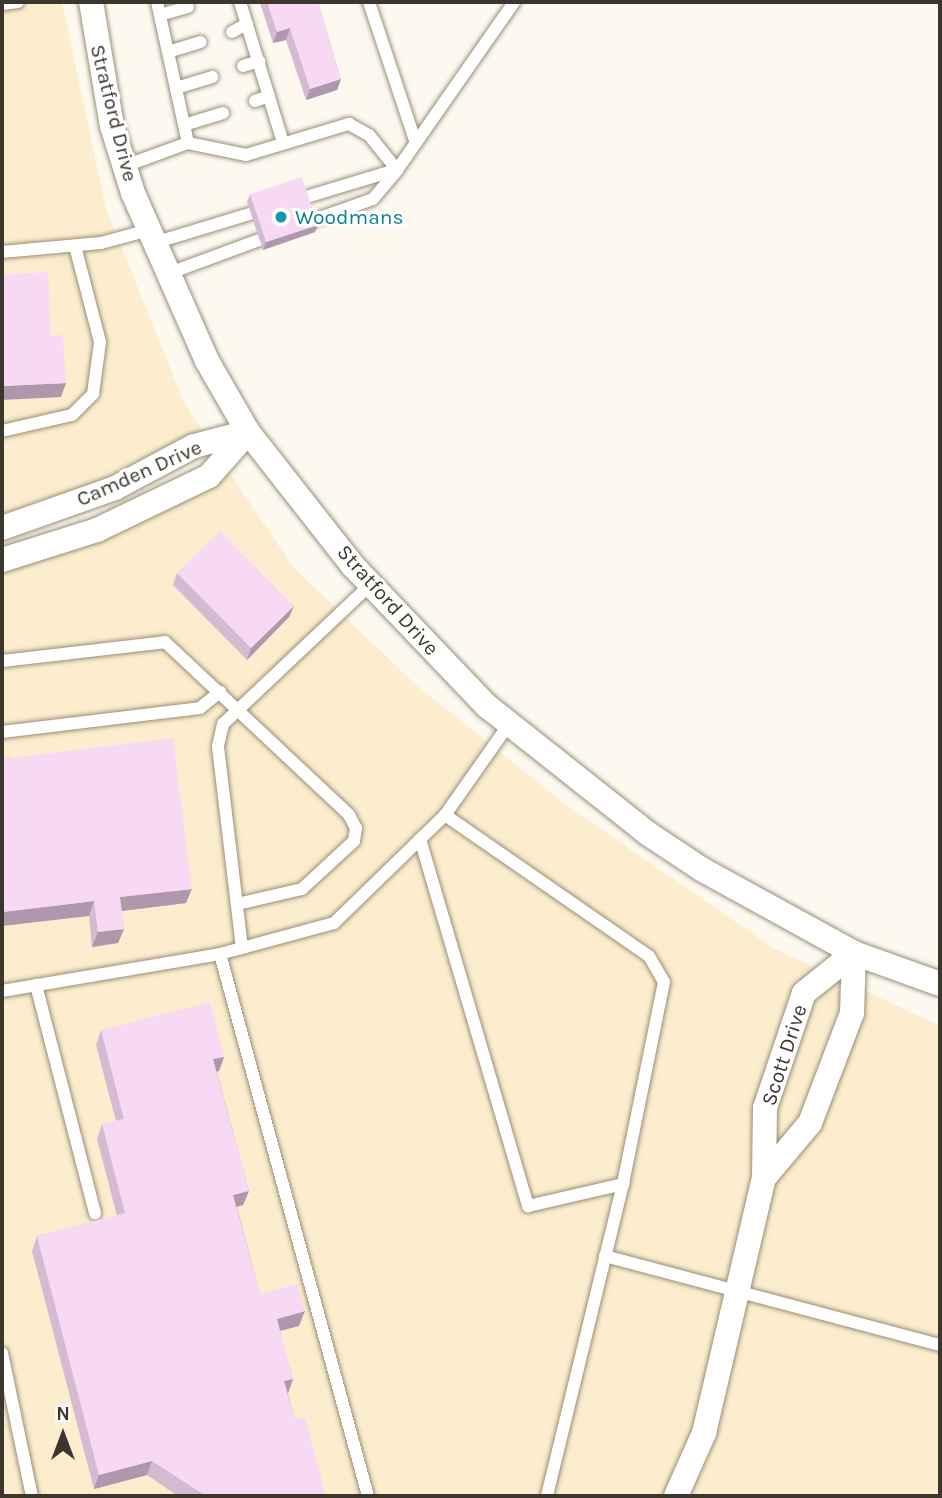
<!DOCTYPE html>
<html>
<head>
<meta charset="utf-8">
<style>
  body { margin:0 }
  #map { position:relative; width:942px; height:1498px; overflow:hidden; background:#fdf9ef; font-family:Karla,sans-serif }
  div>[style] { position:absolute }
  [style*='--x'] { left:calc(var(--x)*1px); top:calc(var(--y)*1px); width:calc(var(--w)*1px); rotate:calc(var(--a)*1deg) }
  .built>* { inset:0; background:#fbedcd }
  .roads { filter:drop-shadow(0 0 2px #988e78) drop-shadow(0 0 2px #988e78) }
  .service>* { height:12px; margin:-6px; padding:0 6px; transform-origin:6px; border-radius:6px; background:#fff }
  .minor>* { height:24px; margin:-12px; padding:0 12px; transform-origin:12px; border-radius:12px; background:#fff }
  .wall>* { inset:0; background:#d5bbd2 }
  .shaded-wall>* { inset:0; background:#ae98ab }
  .building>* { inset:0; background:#f8d9f4 }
  .dots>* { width:19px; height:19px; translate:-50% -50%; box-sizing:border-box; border:4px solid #fff; border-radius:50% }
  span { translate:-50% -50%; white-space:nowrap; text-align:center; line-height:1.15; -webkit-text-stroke:6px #fff; paint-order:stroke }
  .street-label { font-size:21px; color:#3c372e }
  .culture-label { font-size:21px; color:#0d838f }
  .left { translate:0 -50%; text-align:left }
  .frame { position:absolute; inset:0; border:4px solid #3c372e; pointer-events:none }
  .north { position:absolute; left:28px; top:1400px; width:70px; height:70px; -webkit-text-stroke:5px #fff; paint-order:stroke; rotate:0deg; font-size:19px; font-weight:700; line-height:28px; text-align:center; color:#3c372e }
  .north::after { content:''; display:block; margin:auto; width:24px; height:32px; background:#3c372e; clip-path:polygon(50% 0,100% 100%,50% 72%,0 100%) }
</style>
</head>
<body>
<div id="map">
  <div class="built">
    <div style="clip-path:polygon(2px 2px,62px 2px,106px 209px,184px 403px,204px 433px,115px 480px,2px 519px)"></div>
    <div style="clip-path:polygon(227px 469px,293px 567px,417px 686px,566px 805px,775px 949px,940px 1026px,940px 1496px,2px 1496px,2px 566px)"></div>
  </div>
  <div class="roads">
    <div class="service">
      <div style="--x:157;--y:2;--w:144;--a:77.6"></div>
      <div style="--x:240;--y:2;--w:147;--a:73"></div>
      <div style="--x:369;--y:2;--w:145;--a:71.6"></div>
      <div style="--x:2;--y:4;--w:16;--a:-7"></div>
      <div style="--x:160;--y:15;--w:29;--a:-16"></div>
      <div style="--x:232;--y:32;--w:17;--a:-28"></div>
      <div style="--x:168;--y:52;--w:34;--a:-17"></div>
      <div style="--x:243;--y:66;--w:17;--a:-17"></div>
      <div style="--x:176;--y:88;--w:38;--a:-17"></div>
      <div style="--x:255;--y:101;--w:15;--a:-20"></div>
      <div style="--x:184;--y:125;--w:41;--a:-17.1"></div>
      <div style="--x:125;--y:166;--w:67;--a:-20.1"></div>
      <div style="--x:188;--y:143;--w:59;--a:11.7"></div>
      <div style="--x:246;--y:155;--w:108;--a:-16.8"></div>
      <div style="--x:349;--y:124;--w:23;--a:29"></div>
      <div style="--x:369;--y:135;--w:45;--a:51.3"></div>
      <div style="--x:397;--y:170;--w:205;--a:-55.1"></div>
      <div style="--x:293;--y:201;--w:108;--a:-16.8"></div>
      <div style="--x:303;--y:224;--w:74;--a:-19.7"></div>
      <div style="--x:373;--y:199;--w:38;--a:-50"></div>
      <div style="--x:154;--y:243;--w:117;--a:-16.9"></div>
      <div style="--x:2;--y:252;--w:99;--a:-5.2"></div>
      <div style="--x:101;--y:243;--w:50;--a:-15.2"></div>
      <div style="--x:167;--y:274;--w:113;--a:-20.2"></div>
      <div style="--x:2;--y:431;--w:72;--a:-12.9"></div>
      <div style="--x:72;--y:415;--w:30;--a:-45"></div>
      <div style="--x:93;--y:394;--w:52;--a:-82.3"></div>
      <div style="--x:100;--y:342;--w:99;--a:-104.6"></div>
      <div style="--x:2;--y:661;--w:164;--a:-6.6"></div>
      <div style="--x:165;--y:642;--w:253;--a:43.2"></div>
      <div style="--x:349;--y:815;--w:15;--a:62"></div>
      <div style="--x:356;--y:828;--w:13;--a:99"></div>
      <div style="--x:354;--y:841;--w:71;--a:137.3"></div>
      <div style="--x:302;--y:889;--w:67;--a:167"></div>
      <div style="--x:509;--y:724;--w:111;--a:125.1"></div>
      <div style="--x:445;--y:815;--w:248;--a:34.7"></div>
      <div style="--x:649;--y:956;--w:30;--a:60"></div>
      <div style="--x:664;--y:982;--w:206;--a:101.5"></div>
      <div style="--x:623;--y:1184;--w:321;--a:103.7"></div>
      <div style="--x:2;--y:732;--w:199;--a:-6.9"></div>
      <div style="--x:200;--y:708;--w:26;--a:-39"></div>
      <div style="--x:420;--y:839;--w:383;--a:73.6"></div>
      <div style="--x:528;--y:1206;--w:98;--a:-13"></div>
      <div style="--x:242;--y:948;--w:203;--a:-96.8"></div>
      <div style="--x:218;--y:746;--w:23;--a:-77"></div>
      <div style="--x:223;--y:724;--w:202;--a:-43.4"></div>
      <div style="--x:220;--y:954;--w:562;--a:74.73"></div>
      <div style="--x:36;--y:985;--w:236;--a:75.5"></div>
      <div style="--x:2;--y:991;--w:221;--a:-9.6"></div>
      <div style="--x:220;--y:954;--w:118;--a:-15.2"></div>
      <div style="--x:334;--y:923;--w:155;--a:-44.2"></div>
      <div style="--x:605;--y:1256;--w:347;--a:14.9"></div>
      <div style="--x:2;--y:1353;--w:146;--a:78.2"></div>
    </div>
    <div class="minor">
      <div style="--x:91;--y:2;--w:126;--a:80.4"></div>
      <div style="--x:112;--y:126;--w:70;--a:72.6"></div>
      <div style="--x:133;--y:193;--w:184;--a:66.2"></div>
      <div style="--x:207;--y:361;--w:82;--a:60"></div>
      <div style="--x:248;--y:432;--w:170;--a:51.9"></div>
      <div style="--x:353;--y:566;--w:194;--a:46.3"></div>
      <div style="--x:487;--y:706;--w:204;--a:38.4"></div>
      <div style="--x:647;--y:833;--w:67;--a:33.5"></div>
      <div style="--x:703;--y:870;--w:172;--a:28.8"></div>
      <div style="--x:854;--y:953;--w:91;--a:19.8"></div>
      <div style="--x:2;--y:528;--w:120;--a:-19.5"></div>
      <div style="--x:115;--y:488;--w:89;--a:-28"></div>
      <div style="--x:194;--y:446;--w:56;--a:-14.5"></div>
      <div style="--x:2;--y:560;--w:100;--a:-17.5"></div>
      <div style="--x:97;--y:530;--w:124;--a:-25.7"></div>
      <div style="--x:209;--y:476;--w:59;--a:-48.4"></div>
      <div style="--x:764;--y:1178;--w:72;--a:-50.1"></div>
      <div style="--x:810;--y:1123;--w:118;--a:-69.1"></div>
      <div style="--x:852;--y:1013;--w:60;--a:-88.1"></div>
      <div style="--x:676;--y:1496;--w:69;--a:-66"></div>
      <div style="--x:704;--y:1433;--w:262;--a:-76.8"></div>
      <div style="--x:764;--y:1178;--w:70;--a:-89.2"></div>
      <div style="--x:765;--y:1108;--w:121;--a:-71.3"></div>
      <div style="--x:804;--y:993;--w:64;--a:-38.7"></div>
    </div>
  </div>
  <div class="wall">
    <div style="clip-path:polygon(261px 2px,318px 2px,341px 79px,337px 90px,306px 100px,286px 40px,273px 43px,260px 3px)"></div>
    <div style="clip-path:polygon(250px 194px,315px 232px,263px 250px,247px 202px)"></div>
    <div style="clip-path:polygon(177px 573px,294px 606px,289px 617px,247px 660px,173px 585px)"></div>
    <div style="clip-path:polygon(2px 759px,186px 903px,121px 911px,124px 929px,118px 943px,92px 947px,89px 916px)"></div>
    <div style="clip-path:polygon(101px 1030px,224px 1057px,219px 1071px,217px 1072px,249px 1191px,243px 1205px,237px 1207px,260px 1294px,299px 1326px,280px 1331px,293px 1379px,288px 1393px,294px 1418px,326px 1496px,178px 1496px,147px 1475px,94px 1489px,32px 1251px,37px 1236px,117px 1216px,97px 1139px,102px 1124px,116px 1121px,96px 1045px)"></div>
  </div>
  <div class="shaded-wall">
    <div style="clip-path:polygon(290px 28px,286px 40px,273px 43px,277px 32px)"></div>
    <div style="clip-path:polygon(341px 79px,337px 90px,306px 100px,310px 89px)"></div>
    <div style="clip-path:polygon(318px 225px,315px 232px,263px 250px,266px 242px)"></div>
    <div style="clip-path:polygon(66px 383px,61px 397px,2px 400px,2px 386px)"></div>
    <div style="clip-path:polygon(294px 606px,289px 617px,247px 660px,251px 648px)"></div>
    <div style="clip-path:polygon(192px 889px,186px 903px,114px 912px,120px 897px)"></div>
    <div style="clip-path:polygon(94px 901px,89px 916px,2px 926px,2px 912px)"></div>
    <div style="clip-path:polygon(124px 929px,118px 943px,92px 947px,98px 932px)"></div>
    <div style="clip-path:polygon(224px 1057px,219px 1071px,208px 1074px,213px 1059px)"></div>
    <div style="clip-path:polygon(249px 1191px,243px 1205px,228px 1209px,233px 1195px)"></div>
    <div style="clip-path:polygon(305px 1311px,299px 1326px,271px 1333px,277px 1319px)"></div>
    <div style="clip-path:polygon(293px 1379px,288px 1393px,284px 1381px)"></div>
    <div style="clip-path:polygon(152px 1461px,147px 1475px,94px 1489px,99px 1475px)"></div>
  </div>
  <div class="building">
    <div style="clip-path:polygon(267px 2px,318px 2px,341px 79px,310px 89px,290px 28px,277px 32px)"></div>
    <div style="clip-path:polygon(302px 177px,318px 225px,266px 242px,250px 194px)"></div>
    <div style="clip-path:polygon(48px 272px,51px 336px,63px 335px,66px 383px,2px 386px,2px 275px)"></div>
    <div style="clip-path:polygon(220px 531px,294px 606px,251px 648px,177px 573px)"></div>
    <div style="clip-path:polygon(173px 738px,192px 889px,120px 897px,124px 929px,98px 932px,94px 901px,2px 912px,2px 759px)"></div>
    <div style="clip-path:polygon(210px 1002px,224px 1057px,213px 1059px,249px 1191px,233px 1195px,260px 1294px,297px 1284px,305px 1311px,277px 1319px,293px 1379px,284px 1381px,294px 1418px,305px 1418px,326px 1496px,206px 1496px,152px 1461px,99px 1475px,37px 1236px,125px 1213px,102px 1124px,124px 1119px,101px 1030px)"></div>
  </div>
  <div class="dots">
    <div style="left:281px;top:217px;background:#0f9aa8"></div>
  </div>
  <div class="street-label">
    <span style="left:114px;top:113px;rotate:76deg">Stratford Drive</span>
    <span style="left:139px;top:473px;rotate:-24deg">Camden Drive</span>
    <span style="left:388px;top:600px;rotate:48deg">Stratford Drive</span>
    <span style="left:784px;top:1055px;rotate:-72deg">Scott Drive</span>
  </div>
  <div class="culture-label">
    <span class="left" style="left:295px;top:217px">Woodmans</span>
  </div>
  <div class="frame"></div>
  <div class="north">N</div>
</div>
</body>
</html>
